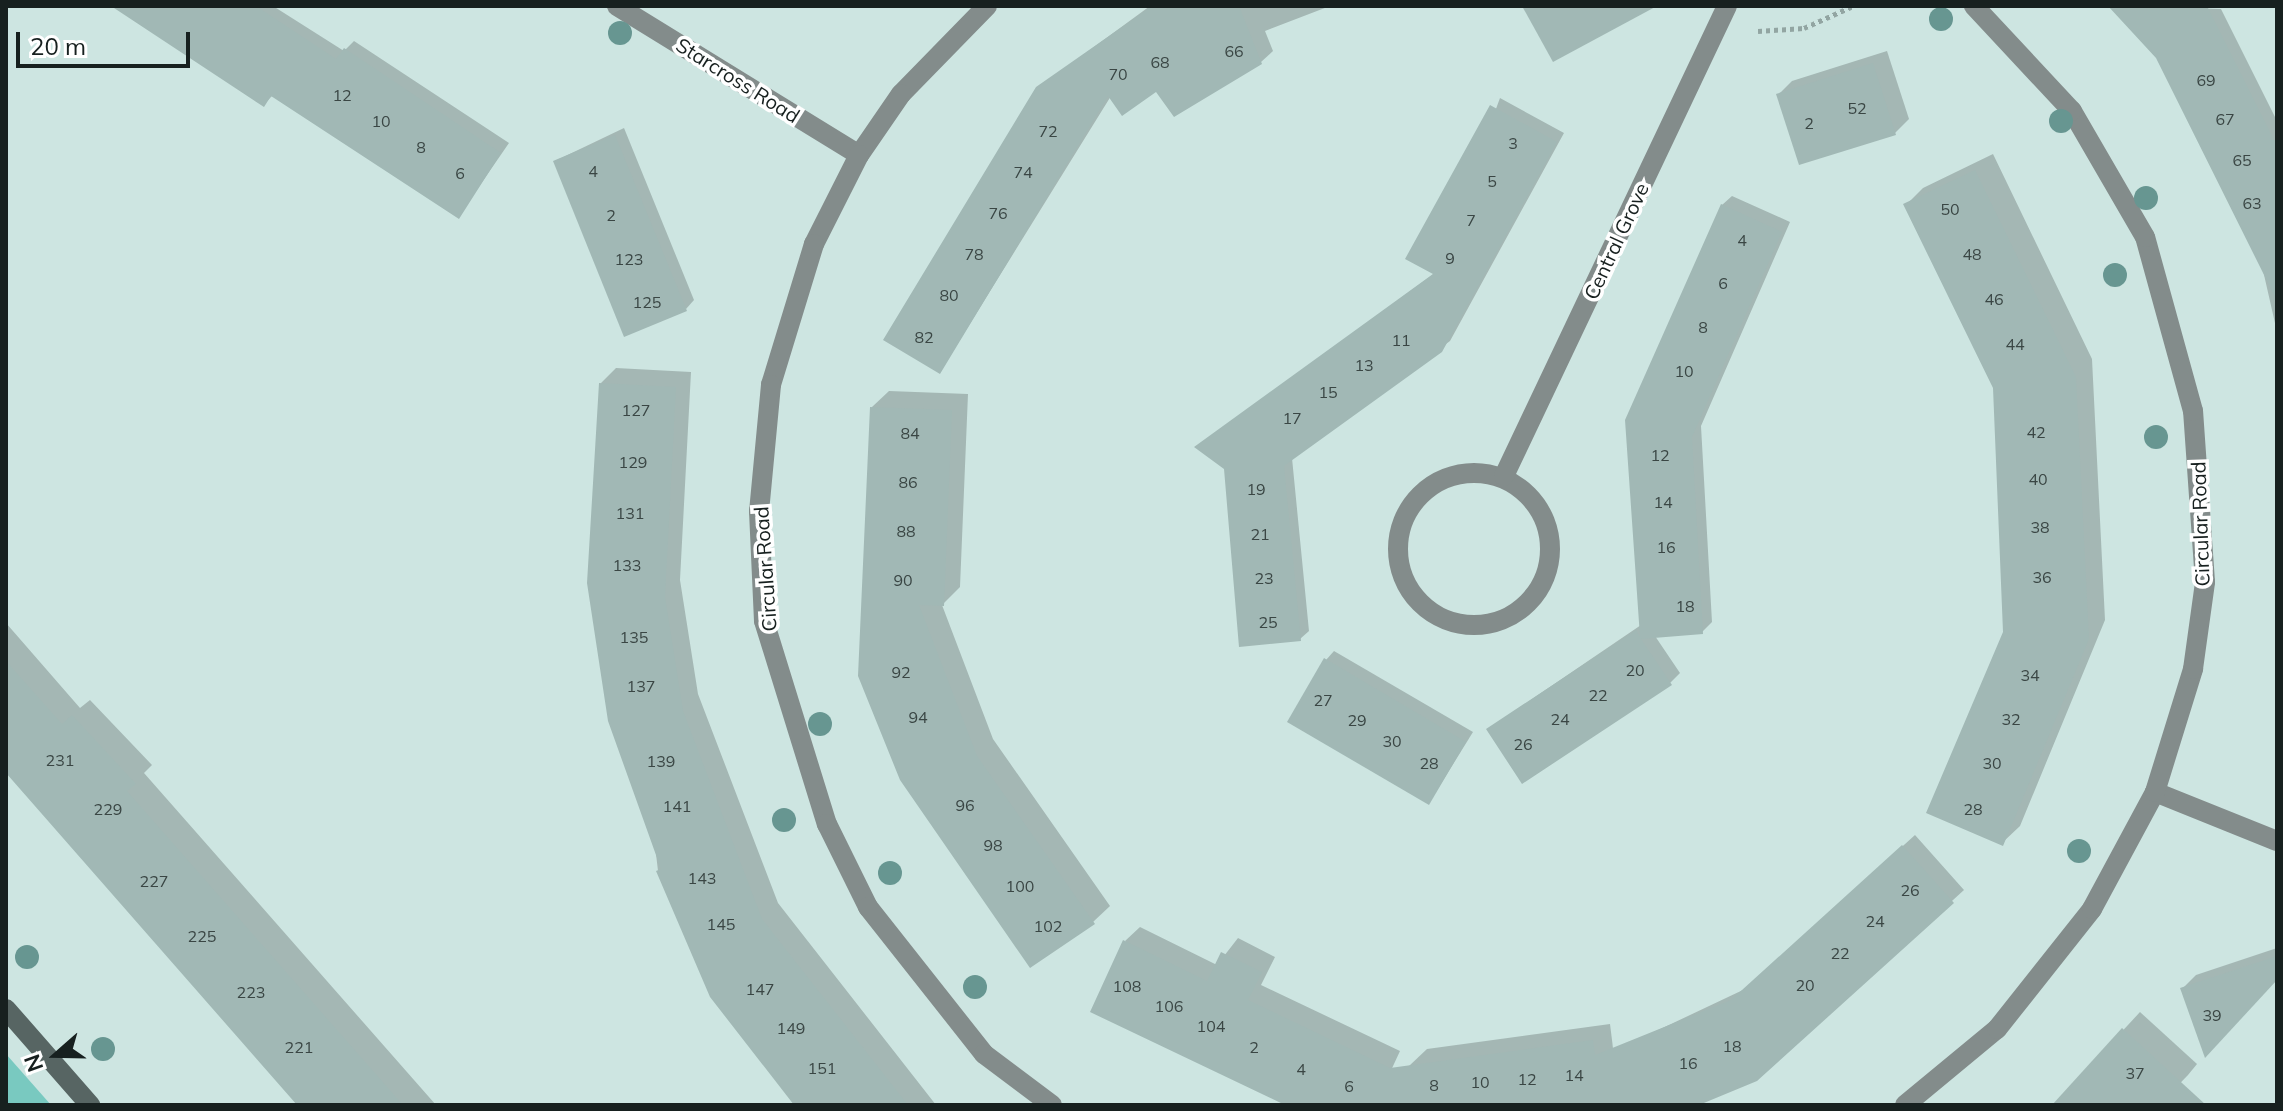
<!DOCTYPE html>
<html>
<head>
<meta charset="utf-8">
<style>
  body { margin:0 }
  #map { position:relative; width:2283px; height:1111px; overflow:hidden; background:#cde5e1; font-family:Mulish,sans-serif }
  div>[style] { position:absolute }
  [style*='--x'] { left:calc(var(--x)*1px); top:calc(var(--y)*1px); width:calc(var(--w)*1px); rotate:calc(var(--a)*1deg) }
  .green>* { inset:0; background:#79c9c0 }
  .shadow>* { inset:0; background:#0003 }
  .building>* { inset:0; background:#a1b8b5 }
  .path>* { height:5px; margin-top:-2.5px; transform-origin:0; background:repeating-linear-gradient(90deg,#92a5a2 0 4px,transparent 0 8px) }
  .minor>* { height:20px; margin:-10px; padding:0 10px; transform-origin:10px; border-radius:10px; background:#838c8b }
  .minor>.ring { margin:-10px; padding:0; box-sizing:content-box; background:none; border:20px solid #838c8b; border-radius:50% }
  .secondary>* { height:20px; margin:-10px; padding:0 10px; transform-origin:10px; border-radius:10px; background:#576563 }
  .trees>* { width:24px; height:24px; margin:-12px; border-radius:50%; background:#679691 }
  span { translate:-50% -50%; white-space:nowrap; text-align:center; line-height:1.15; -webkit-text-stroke:7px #fff; paint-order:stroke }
  .number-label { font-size:16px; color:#3a4644 }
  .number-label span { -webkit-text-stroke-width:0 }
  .street-label { font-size:20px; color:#17201f }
  .frame { position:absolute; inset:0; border:8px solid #17201f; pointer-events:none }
  .north { position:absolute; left:16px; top:1015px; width:80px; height:80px; -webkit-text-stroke:6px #fff; paint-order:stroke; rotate:250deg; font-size:22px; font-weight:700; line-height:32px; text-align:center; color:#17201f }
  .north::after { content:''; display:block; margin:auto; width:28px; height:36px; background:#17201f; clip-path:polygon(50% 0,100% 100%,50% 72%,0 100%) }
  .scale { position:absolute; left:16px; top:32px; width:174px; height:36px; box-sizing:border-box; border:4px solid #17201f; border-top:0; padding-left:10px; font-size:24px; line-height:28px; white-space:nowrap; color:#17201f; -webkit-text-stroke:6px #fff; paint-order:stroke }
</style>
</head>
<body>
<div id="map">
  <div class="green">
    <div style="clip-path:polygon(6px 1054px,51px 1105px,6px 1105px)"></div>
  </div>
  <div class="shadow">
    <div style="clip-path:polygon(115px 6px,273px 6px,344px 51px,354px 41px,509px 143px,458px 217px,273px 95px,264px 104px)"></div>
    <div style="clip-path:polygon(1150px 6px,1330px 6px,1265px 31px,1273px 51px,1261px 62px,1111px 96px,940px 372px,1038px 88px)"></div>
    <div style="clip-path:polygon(2111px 6px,2221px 9px,2277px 121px,2277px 332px,2262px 266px,2158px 57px)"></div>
    <div style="clip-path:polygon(1887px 51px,1909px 119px,1895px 133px,1801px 163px,1779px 94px,1792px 81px)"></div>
    <div style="clip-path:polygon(1500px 98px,1564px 133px,1450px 341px,1292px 458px,1309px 631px,1300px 639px,1226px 468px,1197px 447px,1435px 273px)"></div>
    <div style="clip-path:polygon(624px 128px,694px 300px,686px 309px,555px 161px)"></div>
    <div style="clip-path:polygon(1993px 154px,2092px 359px,2105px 620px,2020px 826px,2002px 843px,2005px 632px,1995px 388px,1906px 205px,1923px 188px)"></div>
    <div style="clip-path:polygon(1732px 196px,1790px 222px,1701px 426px,1712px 622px,1702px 632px,1655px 636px,1680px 673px,1670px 683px,1488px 729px,1641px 625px,1722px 205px)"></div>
    <div style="clip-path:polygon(616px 368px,691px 372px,680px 580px,698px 694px,778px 903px,936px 1105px,798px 1105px,658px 871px,601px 383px)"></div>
    <div style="clip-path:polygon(889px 391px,968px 394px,960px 587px,942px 605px,993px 739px,1110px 906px,1093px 922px,902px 779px,872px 407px)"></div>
    <div style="clip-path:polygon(6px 623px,80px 708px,90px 700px,152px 765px,144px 773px,436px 1105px,302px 1105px,6px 764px)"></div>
    <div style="clip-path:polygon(1334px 651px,1473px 732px,1429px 803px,1326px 660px)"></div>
    <div style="clip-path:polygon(1915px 835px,1964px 890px,1756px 1080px,1681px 1105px,1652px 1033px,1745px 989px)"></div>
    <div style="clip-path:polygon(1140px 927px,1217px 965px,1238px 938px,1275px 957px,1261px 985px,1400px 1051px,1375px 1105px,1289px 1105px,1125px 941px)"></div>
    <div style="clip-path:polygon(2277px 948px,2277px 978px,2183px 988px,2196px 975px)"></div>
    <div style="clip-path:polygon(2140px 1012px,2197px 1064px,2188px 1075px,2159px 1105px,2054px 1105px)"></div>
    <div style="clip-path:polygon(1610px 1024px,1620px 1105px,1415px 1105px,1409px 1066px,1427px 1049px)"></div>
  </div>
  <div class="building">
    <div style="clip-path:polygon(111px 6px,256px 6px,336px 59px,344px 48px,501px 153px,459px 219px,271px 96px,264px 107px)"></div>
    <div style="clip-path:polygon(1152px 6px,1239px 6px,1262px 64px,1174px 117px,1156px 92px,1122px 116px,1108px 96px,940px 374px,883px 340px,1036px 87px)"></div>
    <div style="clip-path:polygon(1522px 6px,1657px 6px,1553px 62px)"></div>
    <div style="clip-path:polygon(2108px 6px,2207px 6px,2277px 146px,2277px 301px,2156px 58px)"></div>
    <div style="clip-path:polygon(1873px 63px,1896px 135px,1799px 165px,1776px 94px)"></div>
    <div style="clip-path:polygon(1490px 105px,1557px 142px,1442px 352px,1284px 466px,1301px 641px,1239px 647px,1224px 469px,1194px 447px,1433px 274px,1405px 259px)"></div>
    <div style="clip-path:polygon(615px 135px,687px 311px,624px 337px,553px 161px)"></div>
    <div style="clip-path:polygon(1975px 170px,2076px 377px,2089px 639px,2003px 846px,1926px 813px,2003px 632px,1993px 388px,1903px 204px)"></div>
    <div style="clip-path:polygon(1721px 204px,1782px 232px,1692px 437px,1703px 634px,1641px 639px,1672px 685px,1522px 784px,1486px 729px,1636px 630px,1640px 637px,1625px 420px)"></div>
    <div style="clip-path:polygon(599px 383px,676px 387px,665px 597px,683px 711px,762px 919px,908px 1105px,794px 1105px,710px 997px,656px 871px,661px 869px,608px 721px,587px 583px)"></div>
    <div style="clip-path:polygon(870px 407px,952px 410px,944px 606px,919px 605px,977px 756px,1095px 924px,1030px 968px,900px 780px,858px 676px)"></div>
    <div style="clip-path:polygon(1324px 658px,1466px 742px,1429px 805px,1287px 722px)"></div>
    <div style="clip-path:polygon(6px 661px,62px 724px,72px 715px,136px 784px,127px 791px,403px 1105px,297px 1105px,6px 773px)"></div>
    <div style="clip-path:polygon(1902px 845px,1954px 903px,1757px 1081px,1699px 1105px,1285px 1105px,1090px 1012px,1123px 940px,1207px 981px,1221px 952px,1262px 972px,1248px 1000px,1390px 1068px,1593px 1040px,1595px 1055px,1731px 1000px)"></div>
    <div style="clip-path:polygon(2277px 956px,2277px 980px,2205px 1058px,2180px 988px)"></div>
    <div style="clip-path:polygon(2122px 1028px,2206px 1105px,2052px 1105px)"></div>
  </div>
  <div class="path">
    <div style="--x:1758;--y:31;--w:46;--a:-3.7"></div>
    <div style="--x:1804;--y:28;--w:54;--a:-24.2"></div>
  </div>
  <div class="minor">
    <div style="--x:617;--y:6;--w:284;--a:31.6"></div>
    <div style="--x:987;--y:6;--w:123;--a:134.3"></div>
    <div style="--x:901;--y:94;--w:74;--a:124.5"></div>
    <div style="--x:859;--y:155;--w:100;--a:116.8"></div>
    <div style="--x:814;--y:244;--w:147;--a:107"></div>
    <div style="--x:771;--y:385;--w:127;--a:95.4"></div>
    <div style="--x:759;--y:511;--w:110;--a:87.4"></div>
    <div style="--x:764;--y:621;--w:213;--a:72.8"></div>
    <div style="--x:827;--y:824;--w:93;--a:63.7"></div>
    <div style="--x:868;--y:907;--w:187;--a:51.7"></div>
    <div style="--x:984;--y:1054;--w:85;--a:36.9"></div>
    <div class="ring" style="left:1398px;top:473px;width:132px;height:132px"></div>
    <div style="--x:1504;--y:476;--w:520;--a:-64.62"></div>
    <div style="--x:2155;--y:792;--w:131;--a:21.9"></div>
    <div style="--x:1905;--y:1105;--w:119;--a:-39.6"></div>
    <div style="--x:1997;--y:1029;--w:153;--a:-51.6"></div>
    <div style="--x:2092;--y:909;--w:133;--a:-61.7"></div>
    <div style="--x:2155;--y:792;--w:129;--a:-72.8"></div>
    <div style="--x:2193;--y:669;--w:88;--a:-82.1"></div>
    <div style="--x:2205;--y:582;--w:171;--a:-94"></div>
    <div style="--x:2193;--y:411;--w:180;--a:-105.4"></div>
    <div style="--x:2145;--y:237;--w:146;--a:-120.1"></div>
    <div style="--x:2072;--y:111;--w:144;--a:-133"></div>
  </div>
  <div class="secondary">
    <div style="--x:6;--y:1009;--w:128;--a:48.8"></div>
  </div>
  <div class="trees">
    <div style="left:1941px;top:19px"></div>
    <div style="left:620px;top:33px"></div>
    <div style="left:2061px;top:121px"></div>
    <div style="left:2146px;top:198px"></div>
    <div style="left:2115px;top:275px"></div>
    <div style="left:2156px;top:437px"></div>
    <div style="left:820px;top:724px"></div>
    <div style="left:784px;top:820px"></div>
    <div style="left:2079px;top:851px"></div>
    <div style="left:890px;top:873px"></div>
    <div style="left:27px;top:957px"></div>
    <div style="left:975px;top:987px"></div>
    <div style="left:103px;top:1049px"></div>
  </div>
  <div class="number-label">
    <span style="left:1234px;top:51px">66</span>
    <span style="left:1160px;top:62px">68</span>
    <span style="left:1118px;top:74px">70</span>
    <span style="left:2206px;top:80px">69</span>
    <span style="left:342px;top:95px">12</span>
    <span style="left:1857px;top:108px">52</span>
    <span style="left:2225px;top:119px">67</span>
    <span style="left:381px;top:121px">10</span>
    <span style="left:1809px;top:123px">2</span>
    <span style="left:1048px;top:131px">72</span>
    <span style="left:1513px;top:143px">3</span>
    <span style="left:421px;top:147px">8</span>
    <span style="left:2242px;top:160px">65</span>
    <span style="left:593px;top:171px">4</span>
    <span style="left:1023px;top:172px">74</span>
    <span style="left:460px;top:173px">6</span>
    <span style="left:1492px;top:181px">5</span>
    <span style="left:2252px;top:203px">63</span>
    <span style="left:1950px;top:209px">50</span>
    <span style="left:998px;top:213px">76</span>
    <span style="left:611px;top:215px">2</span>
    <span style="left:1471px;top:220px">7</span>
    <span style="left:1742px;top:240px">4</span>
    <span style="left:974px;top:254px">78</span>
    <span style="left:1972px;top:254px">48</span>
    <span style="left:1450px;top:258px">9</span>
    <span style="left:629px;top:259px">123</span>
    <span style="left:1723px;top:283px">6</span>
    <span style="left:949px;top:295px">80</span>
    <span style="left:1994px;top:299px">46</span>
    <span style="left:647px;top:302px">125</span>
    <span style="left:1703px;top:327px">8</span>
    <span style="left:924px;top:337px">82</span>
    <span style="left:1401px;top:340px">11</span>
    <span style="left:2015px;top:344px">44</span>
    <span style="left:1364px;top:365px">13</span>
    <span style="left:1684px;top:371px">10</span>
    <span style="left:1328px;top:392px">15</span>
    <span style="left:636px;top:410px">127</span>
    <span style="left:1292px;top:418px">17</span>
    <span style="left:2036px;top:432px">42</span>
    <span style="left:910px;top:433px">84</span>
    <span style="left:1660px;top:455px">12</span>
    <span style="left:633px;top:462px">129</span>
    <span style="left:2038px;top:479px">40</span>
    <span style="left:908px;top:482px">86</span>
    <span style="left:1256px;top:489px">19</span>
    <span style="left:1663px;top:502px">14</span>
    <span style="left:630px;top:513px">131</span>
    <span style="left:2040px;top:527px">38</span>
    <span style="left:906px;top:531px">88</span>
    <span style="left:1260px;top:534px">21</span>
    <span style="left:1666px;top:547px">16</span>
    <span style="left:627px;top:565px">133</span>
    <span style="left:2042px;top:577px">36</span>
    <span style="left:1264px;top:578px">23</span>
    <span style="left:903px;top:580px">90</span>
    <span style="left:1685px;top:606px">18</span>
    <span style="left:1268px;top:622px">25</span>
    <span style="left:634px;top:637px">135</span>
    <span style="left:1635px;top:670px">20</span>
    <span style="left:901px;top:672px">92</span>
    <span style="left:2030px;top:675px">34</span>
    <span style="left:641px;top:686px">137</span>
    <span style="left:1598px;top:695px">22</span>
    <span style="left:1323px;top:700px">27</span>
    <span style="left:918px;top:717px">94</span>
    <span style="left:1560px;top:719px">24</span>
    <span style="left:2011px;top:719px">32</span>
    <span style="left:1357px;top:720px">29</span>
    <span style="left:1392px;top:741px">30</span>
    <span style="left:1523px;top:744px">26</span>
    <span style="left:60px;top:760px">231</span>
    <span style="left:661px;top:761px">139</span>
    <span style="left:1429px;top:763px">28</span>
    <span style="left:1992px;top:763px">30</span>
    <span style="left:965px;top:805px">96</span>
    <span style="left:677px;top:806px">141</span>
    <span style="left:108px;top:809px">229</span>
    <span style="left:1973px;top:809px">28</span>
    <span style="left:993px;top:845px">98</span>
    <span style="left:702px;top:878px">143</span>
    <span style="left:154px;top:881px">227</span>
    <span style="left:1020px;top:886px">100</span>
    <span style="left:1910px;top:890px">26</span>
    <span style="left:1875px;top:921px">24</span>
    <span style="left:721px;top:924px">145</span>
    <span style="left:1048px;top:926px">102</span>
    <span style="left:202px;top:936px">225</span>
    <span style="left:1840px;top:953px">22</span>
    <span style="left:1805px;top:985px">20</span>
    <span style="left:1127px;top:986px">108</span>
    <span style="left:760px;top:989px">147</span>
    <span style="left:251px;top:992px">223</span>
    <span style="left:1169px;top:1006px">106</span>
    <span style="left:2212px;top:1015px">39</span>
    <span style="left:1211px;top:1026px">104</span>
    <span style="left:791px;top:1028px">149</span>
    <span style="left:1732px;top:1046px">18</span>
    <span style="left:299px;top:1047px">221</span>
    <span style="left:1254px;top:1047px">2</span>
    <span style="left:1688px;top:1063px">16</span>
    <span style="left:822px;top:1068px">151</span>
    <span style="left:1301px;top:1069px">4</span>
    <span style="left:2135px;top:1073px">37</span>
    <span style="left:1574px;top:1075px">14</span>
    <span style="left:1527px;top:1079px">12</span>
    <span style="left:1480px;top:1082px">10</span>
    <span style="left:1434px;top:1085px">8</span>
    <span style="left:1349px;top:1086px">6</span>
  </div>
  <div class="street-label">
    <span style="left:738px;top:80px;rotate:32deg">Starcross Road</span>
    <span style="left:1616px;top:241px;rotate:-65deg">Central Grove</span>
    <span style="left:2200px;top:524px;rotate:-92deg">Circular Road</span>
    <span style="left:765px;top:569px;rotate:-94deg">Circular Road</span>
  </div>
  <div class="frame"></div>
  <div class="north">N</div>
  <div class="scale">20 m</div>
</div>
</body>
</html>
